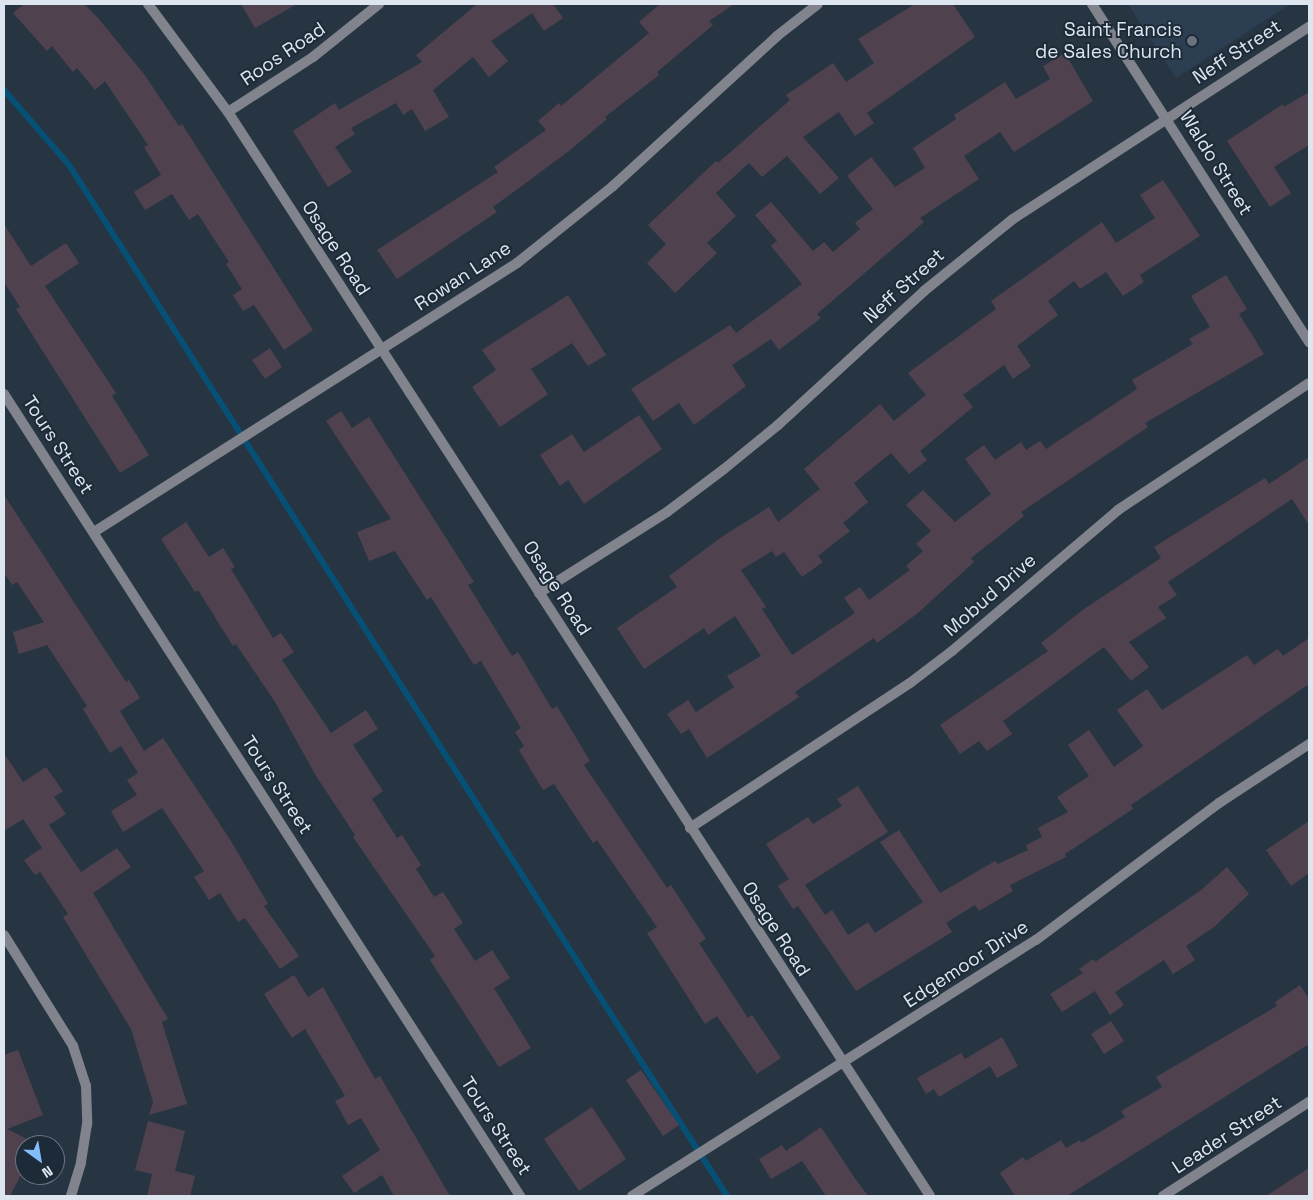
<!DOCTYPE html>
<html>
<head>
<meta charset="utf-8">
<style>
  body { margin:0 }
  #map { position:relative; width:1313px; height:1200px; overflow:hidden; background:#273543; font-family:"Space Grotesk",sans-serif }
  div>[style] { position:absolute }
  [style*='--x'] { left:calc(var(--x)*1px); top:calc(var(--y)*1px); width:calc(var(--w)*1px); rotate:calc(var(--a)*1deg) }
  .built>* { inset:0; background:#2c3f52 }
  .stream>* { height:6px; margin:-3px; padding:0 3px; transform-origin:3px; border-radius:3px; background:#065075 }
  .building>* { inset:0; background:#50414f }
  .street>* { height:10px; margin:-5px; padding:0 5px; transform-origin:5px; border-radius:5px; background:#81848d }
  .dots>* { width:14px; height:14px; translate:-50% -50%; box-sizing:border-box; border:2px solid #1d2b39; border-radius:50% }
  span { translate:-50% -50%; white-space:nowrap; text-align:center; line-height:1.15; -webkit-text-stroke:4px #1d2b39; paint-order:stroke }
  .poi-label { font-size:19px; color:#dde6ef }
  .right { translate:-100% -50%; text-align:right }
  .street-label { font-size:19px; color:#dde6ef }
  .frame { position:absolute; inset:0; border:5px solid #dde6ef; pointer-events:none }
  .north { position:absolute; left:15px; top:1135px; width:50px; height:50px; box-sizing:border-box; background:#1d2b39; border:1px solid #6a7682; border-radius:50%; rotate:148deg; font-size:14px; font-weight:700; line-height:20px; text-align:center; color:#dde6ef }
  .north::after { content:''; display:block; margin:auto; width:18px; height:22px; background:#83bcfb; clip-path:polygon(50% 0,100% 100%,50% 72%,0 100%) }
</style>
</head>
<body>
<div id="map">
  <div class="built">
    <div style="clip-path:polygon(1128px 4px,1290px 4px,1176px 78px)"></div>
  </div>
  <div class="stream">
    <div style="--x:4;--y:90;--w:99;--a:49.1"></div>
    <div style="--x:69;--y:165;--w:1223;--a:57.45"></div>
  </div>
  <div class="building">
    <div style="clip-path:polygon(24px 4px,84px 4px,98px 18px,144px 74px,179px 126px,182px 124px,313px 330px,284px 350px,254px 305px,243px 311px,233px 295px,242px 289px,226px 264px,229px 262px,198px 214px,189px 220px,172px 194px,145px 210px,134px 192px,161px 175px,144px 147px,148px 145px,105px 81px,95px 90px,77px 68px,73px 72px,52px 46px,47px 51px,13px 13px)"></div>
    <div style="clip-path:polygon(241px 4px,297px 4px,255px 28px)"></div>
    <div style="clip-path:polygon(477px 4px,553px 4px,563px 18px,544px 31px,532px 13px,491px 41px,508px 61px,489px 77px,473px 57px,433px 90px,449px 117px,425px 131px,412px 109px,403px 115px,396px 103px,351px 128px,355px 134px,335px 147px,352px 172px,328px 187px,293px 131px,335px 103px,339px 110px,422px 62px,416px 55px)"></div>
    <div style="clip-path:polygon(660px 4px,734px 4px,709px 21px,713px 25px,657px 72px,659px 75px,605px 117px,607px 119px,569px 151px,493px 207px,497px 212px,397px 279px,377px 250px,498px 172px,494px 167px,546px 130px,538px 121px,559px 103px,561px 106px,649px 33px,639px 22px)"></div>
    <div style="clip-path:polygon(915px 4px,953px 4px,975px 37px,867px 113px,874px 123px,855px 136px,839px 112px,803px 137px,839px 178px,820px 194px,787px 156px,762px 177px,749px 163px,716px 193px,736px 216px,707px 243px,717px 253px,675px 293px,647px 263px,666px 244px,648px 225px,716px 161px,718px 163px,790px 100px,786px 95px,833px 63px,846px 82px,874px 63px,858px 39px)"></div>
    <div style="clip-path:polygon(1065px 53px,1093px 101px,1014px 152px,1000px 132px,964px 156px,979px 179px,920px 218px,924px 222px,817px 314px,821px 318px,779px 350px,771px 339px,732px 365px,746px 386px,694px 425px,679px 403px,653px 421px,631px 389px,730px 325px,736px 333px,802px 284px,771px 246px,777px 241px,755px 215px,771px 202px,813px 251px,824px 242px,833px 252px,860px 229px,855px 223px,873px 209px,847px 176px,871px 157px,895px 187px,925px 168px,913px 148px,956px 119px,954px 115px,1005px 82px,1016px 99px,1050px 79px,1043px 66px)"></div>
    <div style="clip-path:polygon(1309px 92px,1309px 145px,1274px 167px,1291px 193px,1270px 207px,1227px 141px,1283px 104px,1284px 107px)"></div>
    <div style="clip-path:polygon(1163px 180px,1200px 236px,1140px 275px,1144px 282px,1123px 296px,1106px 272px,1080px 289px,1074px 281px,1048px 301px,1058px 315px,1017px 346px,1031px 366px,1013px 379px,1004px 365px,963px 395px,973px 407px,920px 451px,927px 460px,909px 474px,891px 453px,854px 483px,868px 502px,843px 523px,850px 531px,818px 556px,823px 562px,802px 577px,784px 552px,776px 557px,772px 551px,741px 570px,766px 607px,762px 609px,792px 655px,855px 613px,844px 598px,860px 587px,869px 600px,910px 570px,906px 566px,923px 551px,916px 544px,931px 531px,906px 505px,923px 490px,955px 522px,991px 494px,965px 459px,984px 445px,995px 460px,1021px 442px,1026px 450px,1040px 441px,1046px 449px,1137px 389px,1132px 380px,1193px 344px,1189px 339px,1210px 327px,1191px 296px,1226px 275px,1247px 309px,1239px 314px,1264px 354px,1145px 423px,1148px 427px,1021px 512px,1024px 516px,971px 558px,974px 562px,918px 613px,877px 643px,874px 638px,795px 692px,799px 697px,707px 758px,689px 729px,681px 734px,667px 714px,688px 700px,696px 712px,734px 687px,727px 676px,761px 656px,735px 616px,708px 635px,704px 628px,644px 669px,617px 628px,677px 587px,669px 576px,723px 536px,769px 507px,778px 522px,820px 489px,804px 469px,880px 404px,894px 421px,926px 395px,908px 373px,996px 309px,991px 301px,1102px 222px,1116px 243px,1155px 218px,1140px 195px)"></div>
    <div style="clip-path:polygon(4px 224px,31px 266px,66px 243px,79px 263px,45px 286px,116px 393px,112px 396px,149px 455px,120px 473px,16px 309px,20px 307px,4px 282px)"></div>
    <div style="clip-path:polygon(568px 295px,606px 355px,588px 366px,572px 343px,531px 369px,548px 394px,500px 427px,472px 387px,496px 370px,482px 350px)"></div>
    <div style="clip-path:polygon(270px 348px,282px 367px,265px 379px,252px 360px)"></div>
    <div style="clip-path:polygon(341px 411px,352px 428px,369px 417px,474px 582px,468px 585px,512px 656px,518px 652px,552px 709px,557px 706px,590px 761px,584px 765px,667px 888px,671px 885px,706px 939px,699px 943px,748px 1018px,752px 1015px,781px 1058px,757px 1074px,717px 1016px,705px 1024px,647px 933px,657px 927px,597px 840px,593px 843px,554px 784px,543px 790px,519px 750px,524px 746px,515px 732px,521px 728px,481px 661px,474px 665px,431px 597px,427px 600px,395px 551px,369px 561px,357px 532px,391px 519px,326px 421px)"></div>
    <div style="clip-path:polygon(639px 415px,662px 449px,584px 504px,568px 480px,560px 486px,540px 455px,572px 434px,584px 452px)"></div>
    <div style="clip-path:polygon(1309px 457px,1309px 525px,1292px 499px,1168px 582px,1177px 595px,1158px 607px,1166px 618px,1129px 642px,1149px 667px,1131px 681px,1104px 647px,1003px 721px,1012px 734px,987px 751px,979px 741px,960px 754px,940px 725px,1048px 651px,1041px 643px,1084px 609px,1161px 558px,1154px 547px,1265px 478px,1269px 484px)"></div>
    <div style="clip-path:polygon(4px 495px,126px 682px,129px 680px,140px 698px,120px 711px,144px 751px,163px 738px,231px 841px,268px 904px,264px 906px,299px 956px,280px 969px,245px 918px,238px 922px,220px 893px,209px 900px,194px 877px,204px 871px,162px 808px,123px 832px,111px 811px,137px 795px,127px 780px,138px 773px,121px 746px,110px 753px,83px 709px,87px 706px,47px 645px,19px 654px,13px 632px,44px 622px,17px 582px,12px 585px,4px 573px)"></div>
    <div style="clip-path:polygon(186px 522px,209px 557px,223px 548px,235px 567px,231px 569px,273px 638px,281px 633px,294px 652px,282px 660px,331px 733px,366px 710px,378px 729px,353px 745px,383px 791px,372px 799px,397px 838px,402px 835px,421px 865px,416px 869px,434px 897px,443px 892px,463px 923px,454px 929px,475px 961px,492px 950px,510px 978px,494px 988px,531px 1048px,499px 1067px,430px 960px,435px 956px,353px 837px,355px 835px,316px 776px,275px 702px,236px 644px,233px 646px,198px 590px,195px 592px,161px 539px)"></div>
    <div style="clip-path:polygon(1309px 638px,1309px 684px,1131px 805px,1133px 809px,1065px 854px,1066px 857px,1010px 885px,1013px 891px,979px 911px,975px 905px,946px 923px,952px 932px,856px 991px,798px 906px,793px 909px,778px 886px,789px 879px,766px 844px,808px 817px,813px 824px,842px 806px,837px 799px,858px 786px,888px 832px,805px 885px,825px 915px,832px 910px,848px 935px,868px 922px,875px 933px,923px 902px,880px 842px,899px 830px,940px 893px,995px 861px,998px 864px,1028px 850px,1026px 845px,1042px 837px,1038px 828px,1068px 812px,1057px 797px,1089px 776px,1068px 745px,1089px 730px,1114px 767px,1143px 746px,1117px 710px,1147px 689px,1162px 710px,1247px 655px,1254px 665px,1278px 649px,1283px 656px)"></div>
    <div style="clip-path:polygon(4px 753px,23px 782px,46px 767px,63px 791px,54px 797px,66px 814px,49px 825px,81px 872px,117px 848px,131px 867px,93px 893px,168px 1019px,162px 1022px,187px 1104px,149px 1115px,153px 1102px,131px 1029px,63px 917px,68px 914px,40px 872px,35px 875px,24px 860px,42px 848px,23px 819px,4px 831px)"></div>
    <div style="clip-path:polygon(1309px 821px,1309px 873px,1291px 886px,1266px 850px)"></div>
    <div style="clip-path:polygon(1227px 867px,1249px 894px,1214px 927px,1186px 946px,1195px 960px,1173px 974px,1164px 960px,1115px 992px,1124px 1005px,1110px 1015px,1095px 991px,1062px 1012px,1050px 994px,1083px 973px,1079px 969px,1093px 959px,1095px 962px,1200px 891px)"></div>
    <div style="clip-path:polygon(294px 975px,308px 997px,323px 987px,375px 1079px,380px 1076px,450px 1196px,394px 1196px,382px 1175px,354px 1193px,342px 1176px,380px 1150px,361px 1118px,348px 1125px,335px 1101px,345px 1096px,305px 1029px,292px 1038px,264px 994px)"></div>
    <div style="clip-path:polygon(1300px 985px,1309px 999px,1309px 1044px,1067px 1196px,1015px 1196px,1000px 1173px,1023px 1157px,1026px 1161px,1061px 1140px,1066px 1148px,1080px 1140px,1081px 1143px,1125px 1117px,1121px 1111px,1162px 1087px,1156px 1077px,1277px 1006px,1275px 1002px)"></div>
    <div style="clip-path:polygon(1111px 1021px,1124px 1041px,1104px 1054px,1091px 1034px)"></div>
    <div style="clip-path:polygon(1002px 1037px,1018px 1066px,997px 1078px,990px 1066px,939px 1097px,934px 1089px,926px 1094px,917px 1078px,961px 1053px,965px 1059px)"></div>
    <div style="clip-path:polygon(18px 1050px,43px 1115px,7px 1129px,25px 1138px,25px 1167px,10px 1196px,4px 1196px,4px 1055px)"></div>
    <div style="clip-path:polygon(641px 1070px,679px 1125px,663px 1136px,626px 1080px)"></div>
    <div style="clip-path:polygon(592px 1107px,626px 1159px,579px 1191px,544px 1139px)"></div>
    <div style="clip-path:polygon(148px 1121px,185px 1131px,175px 1171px,195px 1176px,190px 1196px,147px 1196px,152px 1174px,135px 1170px)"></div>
    <div style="clip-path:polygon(821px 1127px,854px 1177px,868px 1196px,826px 1196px,802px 1161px,771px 1179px,759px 1159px,782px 1145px,786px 1151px)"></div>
    <div style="clip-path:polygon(1309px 1168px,1309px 1196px,1266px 1196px)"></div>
  </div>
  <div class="street">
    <div style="--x:148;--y:4;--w:134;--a:53.5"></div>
    <div style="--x:228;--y:112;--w:1291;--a:57.07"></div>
    <div style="--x:1092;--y:4;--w:402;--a:57.3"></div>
    <div style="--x:228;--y:112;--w:101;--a:-32.9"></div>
    <div style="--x:313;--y:57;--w:85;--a:-38.8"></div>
    <div style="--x:4;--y:394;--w:954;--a:57.24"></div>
    <div style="--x:94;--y:532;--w:501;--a:-32.45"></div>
    <div style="--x:517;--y:263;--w:123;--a:-38.7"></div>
    <div style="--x:613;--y:186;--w:222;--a:-42.4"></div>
    <div style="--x:777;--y:36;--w:52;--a:-38"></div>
    <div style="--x:539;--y:593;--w:151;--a:-32.3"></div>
    <div style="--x:667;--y:512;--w:71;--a:-37"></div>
    <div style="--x:724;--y:469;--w:70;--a:-39.2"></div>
    <div style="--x:778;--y:425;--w:198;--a:-42.5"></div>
    <div style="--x:924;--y:291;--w:114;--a:-39"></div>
    <div style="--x:1013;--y:219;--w:353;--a:-33"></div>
    <div style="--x:690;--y:828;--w:263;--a:-33.4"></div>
    <div style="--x:910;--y:683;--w:53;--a:-37.3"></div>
    <div style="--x:952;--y:651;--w:218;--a:-40.3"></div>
    <div style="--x:1118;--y:510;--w:229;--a:-33.6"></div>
    <div style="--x:4;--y:935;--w:131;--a:58.1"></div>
    <div style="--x:73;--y:1046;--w:42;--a:72"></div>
    <div style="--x:86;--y:1086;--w:38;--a:88"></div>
    <div style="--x:87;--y:1124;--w:39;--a:99"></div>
    <div style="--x:81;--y:1163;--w:34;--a:107"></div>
    <div style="--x:632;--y:1196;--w:478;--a:-32.4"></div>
    <div style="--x:1036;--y:940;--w:229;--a:-36.8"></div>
    <div style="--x:1219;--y:803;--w:108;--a:-33.2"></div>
    <div style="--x:1163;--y:1196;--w:174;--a:-32.8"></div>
  </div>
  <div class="dots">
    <div style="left:1192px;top:41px;background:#6b7280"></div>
  </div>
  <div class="poi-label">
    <span class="right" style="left:1182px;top:41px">Saint Francis<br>de Sales Church</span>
  </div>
  <div class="street-label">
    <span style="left:1237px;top:52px;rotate:-33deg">Neff Street</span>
    <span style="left:283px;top:54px;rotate:-34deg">Roos Road</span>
    <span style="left:1216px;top:163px;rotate:58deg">Waldo Street</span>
    <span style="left:336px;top:248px;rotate:57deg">Osage Road</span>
    <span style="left:463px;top:276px;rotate:-33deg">Rowan Lane</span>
    <span style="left:904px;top:286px;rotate:-42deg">Neff Street</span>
    <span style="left:58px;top:445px;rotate:57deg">Tours Street</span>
    <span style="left:557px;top:588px;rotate:57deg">Osage Road</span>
    <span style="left:990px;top:595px;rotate:-41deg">Mobud Drive</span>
    <span style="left:277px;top:785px;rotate:57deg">Tours Street</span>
    <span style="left:776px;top:929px;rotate:57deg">Osage Road</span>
    <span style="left:966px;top:964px;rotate:-33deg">Edgemoor Drive</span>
    <span style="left:496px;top:1126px;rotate:57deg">Tours Street</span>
    <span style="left:1227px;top:1135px;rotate:-33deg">Leader Street</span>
  </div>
  <div class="frame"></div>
  <div class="north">N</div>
</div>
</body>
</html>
